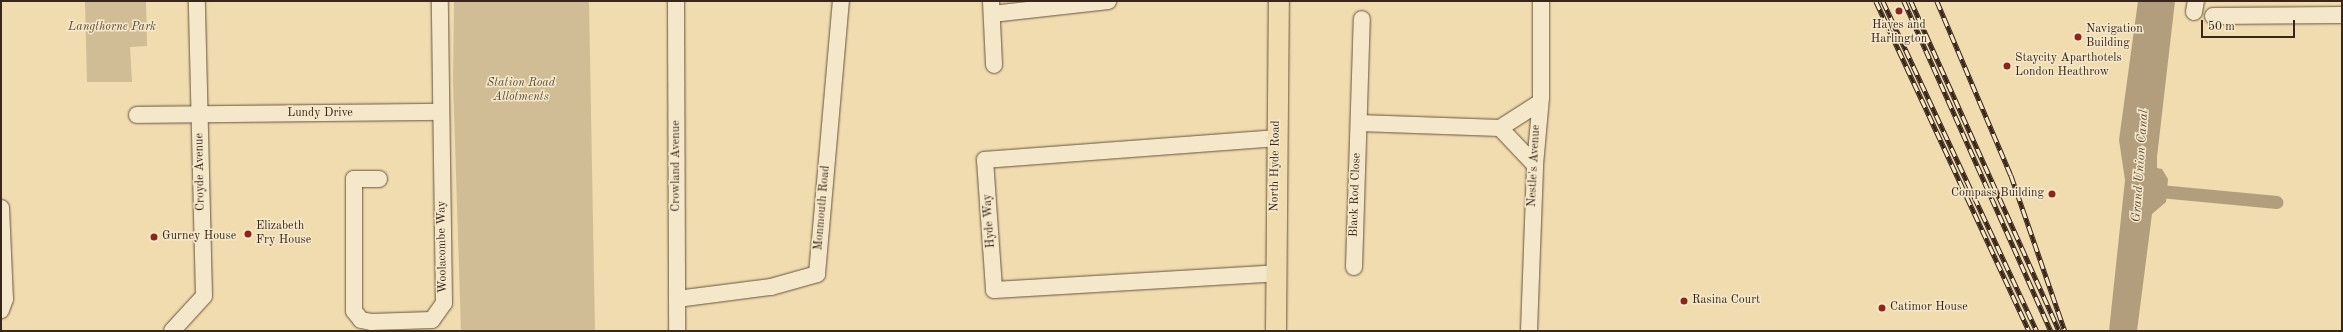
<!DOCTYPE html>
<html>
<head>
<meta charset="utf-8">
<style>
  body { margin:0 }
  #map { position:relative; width:2343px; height:332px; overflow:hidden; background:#f0dcae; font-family:"Old Standard TT",serif }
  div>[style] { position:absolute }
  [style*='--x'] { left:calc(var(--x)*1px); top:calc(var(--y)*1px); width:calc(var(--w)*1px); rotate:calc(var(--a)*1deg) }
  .green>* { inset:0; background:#d1bd95 }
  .water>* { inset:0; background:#b29e7c }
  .canal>* { height:13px; margin:-6.5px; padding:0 6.5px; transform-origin:6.5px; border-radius:6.5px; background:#b29e7c }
  .roads { filter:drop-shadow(0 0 1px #67533f) drop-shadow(0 0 1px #67533f) }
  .minor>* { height:16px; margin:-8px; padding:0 8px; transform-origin:8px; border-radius:8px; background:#f5e8ca }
  .major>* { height:20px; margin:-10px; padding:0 10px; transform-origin:10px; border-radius:10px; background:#f0dcae }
  .rail>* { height:4.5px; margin-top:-2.25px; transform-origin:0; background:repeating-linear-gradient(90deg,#f5e8ca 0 9px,#39251a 0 18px); box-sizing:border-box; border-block:1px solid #39251a }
  .dots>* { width:11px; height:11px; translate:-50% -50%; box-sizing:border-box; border:2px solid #f5e8ca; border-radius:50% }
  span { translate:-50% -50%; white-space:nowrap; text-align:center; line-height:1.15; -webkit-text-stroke:3px #f5e8ca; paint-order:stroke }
  .poi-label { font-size:12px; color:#39251a }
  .left { translate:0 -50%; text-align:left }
  .right { translate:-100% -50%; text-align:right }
  .park-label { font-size:12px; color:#5f4b39; font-style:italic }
  .street-label { font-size:12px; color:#39251a }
  .water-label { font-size:13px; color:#5d4937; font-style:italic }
  .frame { position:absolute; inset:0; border:2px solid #39251a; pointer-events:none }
  .scale { position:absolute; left:2201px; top:20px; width:94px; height:18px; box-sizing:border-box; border:2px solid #39251a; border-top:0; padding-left:5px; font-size:12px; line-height:14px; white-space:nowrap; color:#39251a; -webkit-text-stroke:3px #f5e8ca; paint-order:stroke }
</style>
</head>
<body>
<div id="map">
  <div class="green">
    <div style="clip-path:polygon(85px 1px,146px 1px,147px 46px,130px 47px,132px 82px,87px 82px)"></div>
    <div style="clip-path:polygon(454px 1px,589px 1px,595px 331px,461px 331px,453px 81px)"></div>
  </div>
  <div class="water">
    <div style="clip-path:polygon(2138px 1px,2175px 1px,2157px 157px,2157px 168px,2162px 169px,2168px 179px,2166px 202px,2152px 214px,2137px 331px,2109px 331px,2125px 180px,2119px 140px)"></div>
  </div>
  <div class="canal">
    <div style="--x:2149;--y:190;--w:128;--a:5.4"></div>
  </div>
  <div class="roads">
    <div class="minor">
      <div style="--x:676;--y:1;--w:330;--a:89.8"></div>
      <div style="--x:991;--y:1;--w:64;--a:87.3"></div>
      <div style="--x:2194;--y:12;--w:11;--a:-80"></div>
      <div style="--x:992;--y:14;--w:117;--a:-6.4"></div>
      <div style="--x:2213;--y:16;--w:129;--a:-0.4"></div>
      <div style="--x:137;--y:115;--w:303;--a:-0.6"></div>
      <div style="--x:1359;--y:123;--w:141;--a:2"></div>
      <div style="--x:1500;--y:128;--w:46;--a:-32.7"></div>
      <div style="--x:1500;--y:128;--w:51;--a:46.6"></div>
      <div style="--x:1277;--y:138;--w:293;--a:175.7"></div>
      <div style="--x:985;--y:160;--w:130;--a:86"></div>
      <div style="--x:994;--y:290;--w:284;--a:-3.4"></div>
      <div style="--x:379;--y:179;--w:25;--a:180"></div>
      <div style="--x:354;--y:179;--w:132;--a:90"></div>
      <div style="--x:354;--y:311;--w:11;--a:52"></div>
      <div style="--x:361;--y:320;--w:10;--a:11"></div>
      <div style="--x:371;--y:322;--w:61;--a:-1.9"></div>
      <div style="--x:432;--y:320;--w:21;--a:-55"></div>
      <div style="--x:444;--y:303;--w:302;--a:-90.8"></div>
      <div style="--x:1;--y:208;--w:91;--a:87.5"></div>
      <div style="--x:5;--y:299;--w:12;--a:110"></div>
      <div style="--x:1354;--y:267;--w:248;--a:-88.2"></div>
      <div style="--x:677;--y:299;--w:95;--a:-7.3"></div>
      <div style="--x:771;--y:287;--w:48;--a:-15.8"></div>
      <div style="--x:817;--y:274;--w:274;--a:-85"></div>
      <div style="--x:172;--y:331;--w:47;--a:-47.6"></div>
      <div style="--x:204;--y:296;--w:295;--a:-91.4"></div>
      <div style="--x:1529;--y:331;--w:166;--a:-87.9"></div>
      <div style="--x:1535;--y:165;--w:67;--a:-84.9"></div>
      <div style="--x:1541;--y:98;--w:97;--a:-90"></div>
    </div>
    <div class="major">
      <div style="--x:1276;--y:331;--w:330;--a:-89.5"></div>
    </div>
  </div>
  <div class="rail">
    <div style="--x:1876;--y:1;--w:364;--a:65.1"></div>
    <div style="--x:1883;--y:1;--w:364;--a:65"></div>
    <div style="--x:1904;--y:1;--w:361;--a:66"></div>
    <div style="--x:1911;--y:1;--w:362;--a:65.8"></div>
    <div style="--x:1937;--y:1;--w:189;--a:67"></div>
    <div style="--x:2011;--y:175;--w:165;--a:70.9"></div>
  </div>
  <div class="dots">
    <div style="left:1899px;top:11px;background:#8f2418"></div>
    <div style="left:2078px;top:37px;background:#8f2418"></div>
    <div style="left:2007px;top:66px;background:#8f2418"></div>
    <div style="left:2052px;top:194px;background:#8f2418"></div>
    <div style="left:248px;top:234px;background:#8f2418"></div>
    <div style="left:154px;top:237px;background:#8f2418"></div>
    <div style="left:1684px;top:301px;background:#8f2418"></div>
    <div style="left:1882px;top:308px;background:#8f2418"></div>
  </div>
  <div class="poi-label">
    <span style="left:1899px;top:33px">Hayes and<br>Harlington</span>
    <span class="left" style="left:2086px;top:37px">Navigation<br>Building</span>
    <span class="left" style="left:2015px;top:66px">Staycity Aparthotels<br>London Heathrow</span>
    <span class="right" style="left:2044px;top:194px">Compass Building</span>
    <span class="left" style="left:256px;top:234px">Elizabeth<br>Fry House</span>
    <span class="left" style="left:162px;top:237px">Gurney House</span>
    <span class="left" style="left:1692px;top:301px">Rasina Court</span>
    <span class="left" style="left:1890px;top:308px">Catimor House</span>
  </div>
  <div class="park-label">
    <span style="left:112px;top:28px">Langthorne Park</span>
    <span style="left:521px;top:91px">Station Road<br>Allotments</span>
  </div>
  <div class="street-label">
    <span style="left:320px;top:114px">Lundy Drive</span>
    <span style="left:677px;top:166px;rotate:-90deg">Crowland Avenue</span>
    <span style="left:1276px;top:166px;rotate:-89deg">North Hyde Road</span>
    <span style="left:1535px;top:166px;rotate:-87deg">Nestle's Avenue</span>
    <span style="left:201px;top:172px;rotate:-91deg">Croyde Avenue</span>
    <span style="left:1356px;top:195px;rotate:-88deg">Black Rod Close</span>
    <span style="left:823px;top:208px;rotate:-85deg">Monmouth Road</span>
    <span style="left:990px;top:221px;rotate:-94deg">Hyde Way</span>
    <span style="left:443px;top:247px;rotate:-91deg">Woolacombe Way</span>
  </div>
  <div class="water-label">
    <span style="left:2141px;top:166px;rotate:-86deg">Grand Union Canal</span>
  </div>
  <div class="frame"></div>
  <div class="scale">50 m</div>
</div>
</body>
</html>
